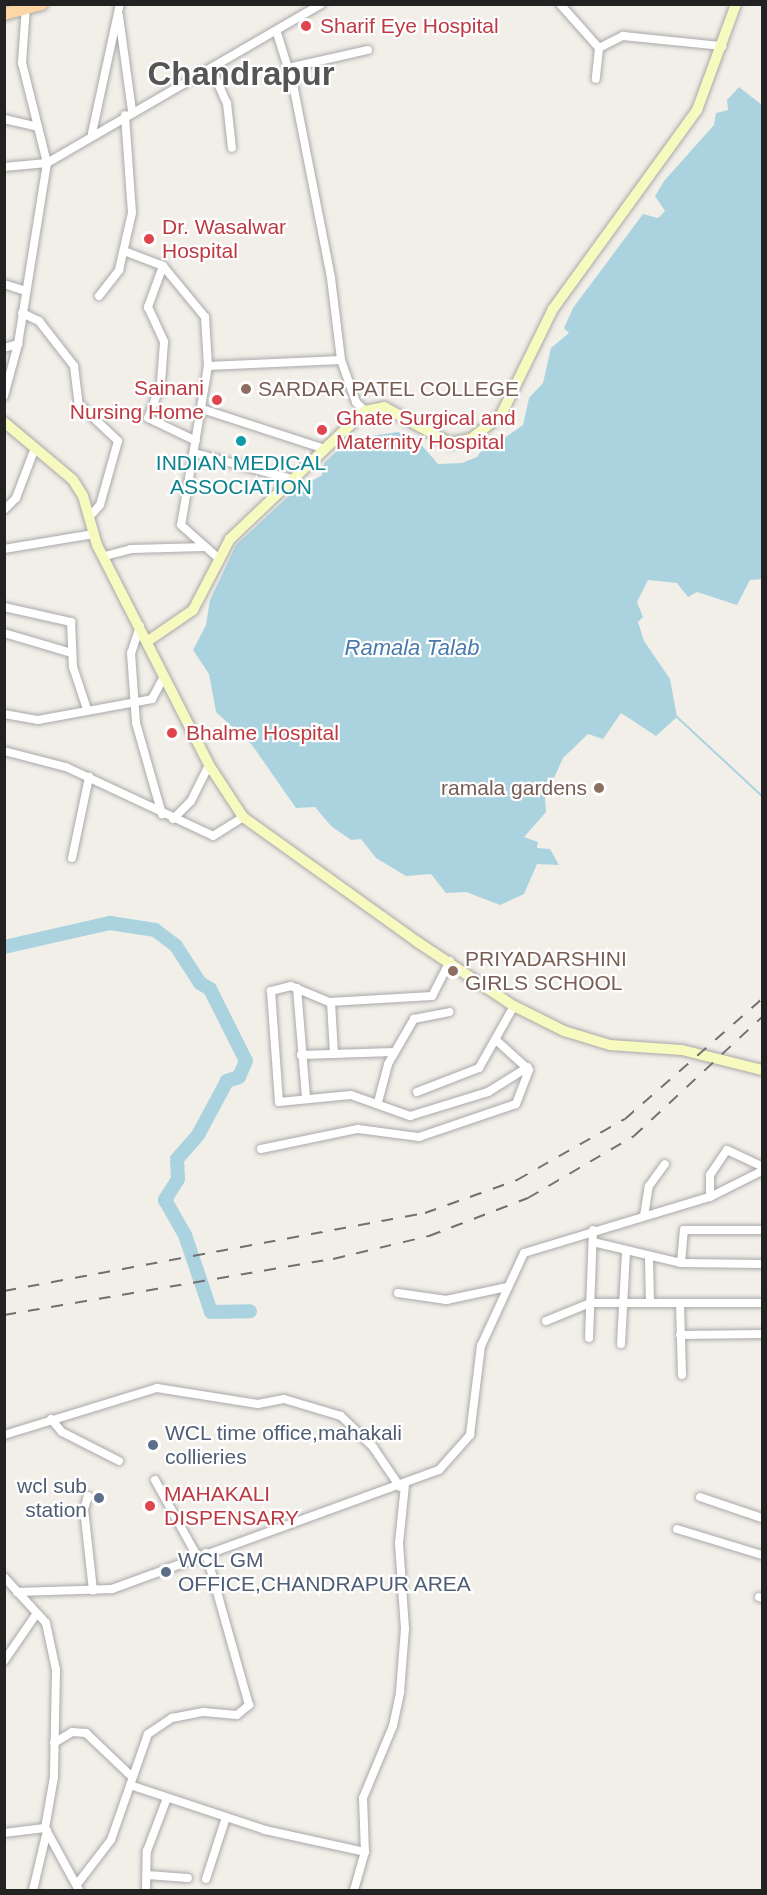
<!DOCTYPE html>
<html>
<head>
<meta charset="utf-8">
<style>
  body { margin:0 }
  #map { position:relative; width:767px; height:1895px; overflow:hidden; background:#f2efe9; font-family:Arial,sans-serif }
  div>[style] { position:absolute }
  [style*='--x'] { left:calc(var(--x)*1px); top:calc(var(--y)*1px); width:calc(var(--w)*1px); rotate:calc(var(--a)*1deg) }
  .water>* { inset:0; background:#aad3df }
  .stream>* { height:2px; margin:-1px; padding:0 1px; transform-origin:1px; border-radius:1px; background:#aad3df }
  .river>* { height:14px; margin:-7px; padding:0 7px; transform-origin:7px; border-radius:7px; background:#aad3df }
  .roads { filter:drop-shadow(0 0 2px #a9a9a9) drop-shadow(0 0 2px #a9a9a9) }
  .street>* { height:8px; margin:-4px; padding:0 4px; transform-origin:4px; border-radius:4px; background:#fff }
  .secondary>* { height:10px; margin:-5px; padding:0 5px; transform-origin:5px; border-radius:5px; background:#f7fabf }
  .primary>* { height:12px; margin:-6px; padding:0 6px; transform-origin:6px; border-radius:6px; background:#fcd6a4 }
  .rail>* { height:2px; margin-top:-1px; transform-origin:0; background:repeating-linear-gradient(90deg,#707070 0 12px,transparent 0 24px) }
  .dots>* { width:16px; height:16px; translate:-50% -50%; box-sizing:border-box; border:3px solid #fff; border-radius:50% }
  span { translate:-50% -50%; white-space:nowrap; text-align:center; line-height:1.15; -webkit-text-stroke:4.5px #fff; paint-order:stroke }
  .health-label { font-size:21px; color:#be3a42 }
  .left { translate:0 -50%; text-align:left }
  .right { translate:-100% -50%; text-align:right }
  .education-label { font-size:21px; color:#785e54 }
  .culture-label { font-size:21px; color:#0d838f }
  .service-label { font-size:21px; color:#4e5e75 }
  .water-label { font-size:22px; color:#4a7aab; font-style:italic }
  .town-label { font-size:33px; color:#555; font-weight:700 }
  .frame { position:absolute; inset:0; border:6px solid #222; pointer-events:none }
</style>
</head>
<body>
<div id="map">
  <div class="water">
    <div style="clip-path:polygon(739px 87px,762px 105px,762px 579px,750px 580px,737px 605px,697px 592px,688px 597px,677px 583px,648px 580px,637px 602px,643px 617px,638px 622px,644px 641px,670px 679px,677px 717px,656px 736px,621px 713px,603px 739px,588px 734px,563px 758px,545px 798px,546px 812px,524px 837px,538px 842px,537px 848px,550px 849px,559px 865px,537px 864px,524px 894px,500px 905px,466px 892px,446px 893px,431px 874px,406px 876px,376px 858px,361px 839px,351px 840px,331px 826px,315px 807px,296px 808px,252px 745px,216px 712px,209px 674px,193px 650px,206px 625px,210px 600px,236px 545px,294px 491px,322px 475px,324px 463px,350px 439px,398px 432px,418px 441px,438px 464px,462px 463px,477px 457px,490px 437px,500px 441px,523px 425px,529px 398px,543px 383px,551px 348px,569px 333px,564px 328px,573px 308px,643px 214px,658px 218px,665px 211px,655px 196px,664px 181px,714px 125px,716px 113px,728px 110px,727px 100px)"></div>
  </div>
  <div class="stream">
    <div style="--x:677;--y:717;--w:116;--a:42.9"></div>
  </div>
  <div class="river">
    <div style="--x:4;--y:947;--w:109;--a:-12.8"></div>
    <div style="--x:110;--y:923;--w:46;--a:8.8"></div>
    <div style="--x:155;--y:930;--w:26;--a:37"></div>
    <div style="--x:176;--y:946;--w:44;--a:57"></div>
    <div style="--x:200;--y:983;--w:12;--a:31"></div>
    <div style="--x:210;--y:989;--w:80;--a:63.4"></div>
    <div style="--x:246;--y:1061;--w:17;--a:114"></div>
    <div style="--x:239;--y:1077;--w:13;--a:162"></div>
    <div style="--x:227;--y:1081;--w:61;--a:118.2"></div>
    <div style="--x:198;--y:1135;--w:32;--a:131"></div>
    <div style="--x:177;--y:1159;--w:20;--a:87"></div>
    <div style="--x:178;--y:1179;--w:25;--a:122"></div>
    <div style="--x:165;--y:1200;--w:40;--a:60.3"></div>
    <div style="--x:185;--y:1235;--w:81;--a:71.3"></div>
    <div style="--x:211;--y:1312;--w:39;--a:-1"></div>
  </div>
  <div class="roads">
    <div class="street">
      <div style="--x:560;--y:4;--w:59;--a:48.4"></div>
      <div style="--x:599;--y:48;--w:31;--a:96"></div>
      <div style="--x:119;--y:16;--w:96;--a:82.2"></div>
      <div style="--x:277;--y:33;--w:53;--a:72.6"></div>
      <div style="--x:293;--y:84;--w:198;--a:78.9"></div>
      <div style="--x:331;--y:278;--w:83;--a:83"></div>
      <div style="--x:341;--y:360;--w:45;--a:70.3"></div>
      <div style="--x:356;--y:402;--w:13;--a:45"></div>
      <div style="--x:599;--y:48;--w:27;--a:-27"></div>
      <div style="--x:623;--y:36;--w:100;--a:5.8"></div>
      <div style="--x:288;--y:68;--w:82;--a:-12.7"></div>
      <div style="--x:212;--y:70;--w:36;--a:66"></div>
      <div style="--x:227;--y:103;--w:45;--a:83.7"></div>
      <div style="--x:4;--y:119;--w:35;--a:13"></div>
      <div style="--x:92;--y:133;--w:132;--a:-77.8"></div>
      <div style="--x:4;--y:167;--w:43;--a:-5.3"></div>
      <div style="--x:47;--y:163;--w:317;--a:-30.1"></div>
      <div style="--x:124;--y:251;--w:42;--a:21"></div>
      <div style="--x:163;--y:266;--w:66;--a:50.5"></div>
      <div style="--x:205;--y:317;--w:49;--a:86.5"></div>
      <div style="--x:208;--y:366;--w:161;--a:99.6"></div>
      <div style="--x:181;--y:525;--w:48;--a:41.6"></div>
      <div style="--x:163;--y:266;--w:44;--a:110.1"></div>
      <div style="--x:148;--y:307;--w:38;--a:65"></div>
      <div style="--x:164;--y:342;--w:41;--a:94.2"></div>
      <div style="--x:161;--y:383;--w:37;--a:110"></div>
      <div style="--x:148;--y:418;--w:53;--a:25.6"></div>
      <div style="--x:4;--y:284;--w:23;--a:18"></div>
      <div style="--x:99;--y:296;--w:33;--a:-52"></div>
      <div style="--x:119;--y:270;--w:58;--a:-77.2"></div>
      <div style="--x:132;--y:213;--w:98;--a:-94.1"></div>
      <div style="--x:22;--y:313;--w:19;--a:25"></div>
      <div style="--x:39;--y:321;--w:57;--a:52.1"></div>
      <div style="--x:74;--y:366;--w:38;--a:83"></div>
      <div style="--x:79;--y:404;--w:54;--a:43.5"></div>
      <div style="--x:118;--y:441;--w:66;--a:105.7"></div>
      <div style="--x:100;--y:505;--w:15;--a:132"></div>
      <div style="--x:4;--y:348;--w:15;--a:-16"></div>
      <div style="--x:208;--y:366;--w:133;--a:-2.6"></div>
      <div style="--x:4;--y:396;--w:54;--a:-74.9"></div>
      <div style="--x:18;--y:344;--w:183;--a:-80.9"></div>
      <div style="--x:47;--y:163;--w:103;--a:-104"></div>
      <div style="--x:22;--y:63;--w:57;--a:-86"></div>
      <div style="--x:202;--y:409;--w:126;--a:18"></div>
      <div style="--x:194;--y:453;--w:97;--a:14.9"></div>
      <div style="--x:4;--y:510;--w:17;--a:-45"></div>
      <div style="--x:16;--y:498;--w:53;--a:-69.2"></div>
      <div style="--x:4;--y:549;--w:91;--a:-9.5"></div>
      <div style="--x:105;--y:556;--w:27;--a:-15"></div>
      <div style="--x:131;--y:549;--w:74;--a:-1.5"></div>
      <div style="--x:4;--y:607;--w:69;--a:12.6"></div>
      <div style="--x:71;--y:622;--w:45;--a:87.5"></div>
      <div style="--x:73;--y:667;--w:44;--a:71.6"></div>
      <div style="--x:140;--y:626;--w:28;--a:108"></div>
      <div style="--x:131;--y:653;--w:70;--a:85.9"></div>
      <div style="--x:136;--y:723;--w:95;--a:74.1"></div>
      <div style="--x:4;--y:633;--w:71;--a:16.4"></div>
      <div style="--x:4;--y:714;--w:35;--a:10"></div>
      <div style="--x:38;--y:720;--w:116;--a:-10.4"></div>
      <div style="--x:152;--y:699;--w:26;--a:-62"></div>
      <div style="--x:4;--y:751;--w:64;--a:14.5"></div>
      <div style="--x:66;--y:767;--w:162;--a:25.1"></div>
      <div style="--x:213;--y:836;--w:36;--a:-32"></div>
      <div style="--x:173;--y:819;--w:25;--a:-45"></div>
      <div style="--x:191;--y:801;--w:40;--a:-63.4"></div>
      <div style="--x:72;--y:858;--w:83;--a:-78.1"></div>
      <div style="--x:450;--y:961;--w:39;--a:117"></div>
      <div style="--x:432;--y:996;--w:103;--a:176.7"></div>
      <div style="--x:329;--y:1002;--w:41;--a:-157.2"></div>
      <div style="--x:291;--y:986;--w:21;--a:166"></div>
      <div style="--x:271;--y:991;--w:111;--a:85.9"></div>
      <div style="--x:279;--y:1102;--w:72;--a:-5.6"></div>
      <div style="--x:351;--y:1095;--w:63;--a:19.6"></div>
      <div style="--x:410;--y:1116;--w:82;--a:-17.1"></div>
      <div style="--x:488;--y:1092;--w:47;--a:-32"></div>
      <div style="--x:297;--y:988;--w:110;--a:85.3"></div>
      <div style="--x:331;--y:1002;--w:52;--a:86.7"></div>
      <div style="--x:301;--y:1055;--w:93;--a:-1.8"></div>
      <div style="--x:417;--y:1092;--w:66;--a:-21.2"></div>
      <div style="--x:479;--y:1068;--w:71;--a:-60.6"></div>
      <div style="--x:378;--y:1102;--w:39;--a:-75"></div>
      <div style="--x:388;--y:1064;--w:52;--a:-60"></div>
      <div style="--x:414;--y:1019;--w:36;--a:-11"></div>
      <div style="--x:261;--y:1149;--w:99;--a:-11.7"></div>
      <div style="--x:358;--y:1129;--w:62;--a:7.5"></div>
      <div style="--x:419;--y:1137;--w:102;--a:-18.8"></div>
      <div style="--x:516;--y:1104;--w:36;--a:-69"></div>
      <div style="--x:529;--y:1070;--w:45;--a:-137.7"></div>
      <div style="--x:710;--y:1197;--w:22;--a:-90"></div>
      <div style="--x:710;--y:1175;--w:30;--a:-56"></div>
      <div style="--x:727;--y:1150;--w:38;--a:25"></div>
      <div style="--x:644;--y:1216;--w:30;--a:-81"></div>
      <div style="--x:649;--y:1186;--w:27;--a:-54"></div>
      <div style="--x:593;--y:1242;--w:90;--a:13.4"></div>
      <div style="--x:681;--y:1263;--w:81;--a:0.7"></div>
      <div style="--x:649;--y:1259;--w:44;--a:88.7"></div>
      <div style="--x:681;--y:1263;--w:33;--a:-85"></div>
      <div style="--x:684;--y:1230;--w:78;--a:0"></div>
      <div style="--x:398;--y:1293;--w:49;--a:8.3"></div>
      <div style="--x:446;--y:1300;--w:62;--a:-12"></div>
      <div style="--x:680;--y:1303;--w:72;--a:88.4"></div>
      <div style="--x:546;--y:1321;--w:48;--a:-22.2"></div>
      <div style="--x:590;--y:1303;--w:172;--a:0"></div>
      <div style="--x:680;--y:1335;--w:82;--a:-0.7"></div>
      <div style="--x:589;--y:1338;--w:108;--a:-87.9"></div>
      <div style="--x:621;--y:1344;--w:92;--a:-86.9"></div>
      <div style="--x:51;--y:1419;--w:17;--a:50"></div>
      <div style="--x:62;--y:1432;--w:64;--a:27"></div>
      <div style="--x:4;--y:1435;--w:160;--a:-17.1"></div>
      <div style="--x:157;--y:1388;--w:102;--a:9"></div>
      <div style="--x:258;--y:1404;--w:26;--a:-11"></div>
      <div style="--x:284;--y:1399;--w:59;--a:16.6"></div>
      <div style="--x:341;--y:1416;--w:45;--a:44.1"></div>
      <div style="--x:373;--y:1447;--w:48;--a:56"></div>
      <div style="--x:155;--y:1480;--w:87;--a:61.1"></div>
      <div style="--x:88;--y:1496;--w:14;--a:107"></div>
      <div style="--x:84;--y:1509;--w:82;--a:83.7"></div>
      <div style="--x:700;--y:1497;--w:65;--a:18.7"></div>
      <div style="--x:677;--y:1529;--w:89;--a:17"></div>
      <div style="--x:4;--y:1577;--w:62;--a:47.6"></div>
      <div style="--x:46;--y:1623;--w:48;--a:78"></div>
      <div style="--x:56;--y:1670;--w:107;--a:91.1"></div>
      <div style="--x:54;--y:1777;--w:52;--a:100"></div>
      <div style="--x:45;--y:1828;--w:71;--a:61.3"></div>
      <div style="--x:17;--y:1592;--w:95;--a:-1.8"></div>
      <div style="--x:112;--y:1589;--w:348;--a:-20"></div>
      <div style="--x:439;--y:1470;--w:47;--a:-48.5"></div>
      <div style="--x:470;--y:1435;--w:90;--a:-83"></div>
      <div style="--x:481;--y:1346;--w:102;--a:-65.2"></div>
      <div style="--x:524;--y:1253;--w:194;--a:-16.8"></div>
      <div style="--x:710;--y:1197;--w:58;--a:-26.6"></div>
      <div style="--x:759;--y:1597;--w:3;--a:18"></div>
      <div style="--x:4;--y:1661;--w:58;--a:-55.5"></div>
      <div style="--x:54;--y:1743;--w:21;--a:-31"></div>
      <div style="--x:72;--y:1732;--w:14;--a:4"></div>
      <div style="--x:86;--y:1733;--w:64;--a:43.7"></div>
      <div style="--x:130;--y:1785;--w:142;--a:18.4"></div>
      <div style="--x:265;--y:1830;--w:102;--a:12.4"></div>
      <div style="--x:4;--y:1833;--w:41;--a:-7"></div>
      <div style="--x:147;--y:1875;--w:41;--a:4.2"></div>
      <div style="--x:206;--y:1879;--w:65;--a:-72.1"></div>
      <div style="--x:78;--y:1883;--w:54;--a:-52.5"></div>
      <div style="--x:111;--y:1840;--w:112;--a:-70.8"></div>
      <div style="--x:148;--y:1734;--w:29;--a:-34"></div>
      <div style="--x:172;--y:1718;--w:32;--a:-11"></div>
      <div style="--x:203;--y:1712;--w:34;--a:5"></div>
      <div style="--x:237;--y:1715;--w:16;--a:-40"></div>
      <div style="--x:249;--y:1705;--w:158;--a:-105.8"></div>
      <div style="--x:33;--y:1890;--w:61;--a:-76.7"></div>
      <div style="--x:146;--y:1890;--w:39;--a:-89"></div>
      <div style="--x:147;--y:1851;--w:57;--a:-69.3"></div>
      <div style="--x:354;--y:1890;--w:40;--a:-74"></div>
      <div style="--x:365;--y:1852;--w:54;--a:-92.1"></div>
      <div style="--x:363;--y:1798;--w:78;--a:-67.4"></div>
      <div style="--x:393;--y:1726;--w:35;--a:-78"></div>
      <div style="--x:400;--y:1692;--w:63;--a:-85.5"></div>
      <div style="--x:405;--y:1629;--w:86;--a:-94"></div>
      <div style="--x:399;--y:1543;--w:58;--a:-84.1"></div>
    </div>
    <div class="secondary">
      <div style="--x:4;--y:422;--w:90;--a:40"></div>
      <div style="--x:73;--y:480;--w:19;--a:58"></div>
      <div style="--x:83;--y:496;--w:51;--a:74.1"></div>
      <div style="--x:97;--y:545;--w:247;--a:63"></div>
      <div style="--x:209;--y:765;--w:62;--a:56.8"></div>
      <div style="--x:243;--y:817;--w:213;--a:35.6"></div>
      <div style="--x:416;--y:941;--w:118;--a:33.6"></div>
      <div style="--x:514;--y:1006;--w:56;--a:26.6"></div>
      <div style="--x:564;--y:1031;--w:48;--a:16.9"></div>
      <div style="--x:610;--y:1045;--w:72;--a:4"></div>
      <div style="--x:682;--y:1050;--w:82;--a:14"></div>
      <div style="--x:148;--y:641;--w:55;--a:-34.6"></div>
      <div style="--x:193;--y:610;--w:80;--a:-62.5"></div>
      <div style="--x:230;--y:539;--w:186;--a:-43.5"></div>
      <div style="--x:365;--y:411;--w:19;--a:-12"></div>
      <div style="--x:384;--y:407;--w:75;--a:28.6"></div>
      <div style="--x:450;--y:443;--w:21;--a:-11"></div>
      <div style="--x:471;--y:439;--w:38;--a:-39"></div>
      <div style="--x:501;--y:415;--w:118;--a:-63.9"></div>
      <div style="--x:553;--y:309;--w:246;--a:-54.1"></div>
      <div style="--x:697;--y:110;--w:113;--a:-69.8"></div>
    </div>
    <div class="primary">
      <div style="--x:4;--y:14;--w:39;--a:-15"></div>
    </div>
  </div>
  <div class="rail">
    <div style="--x:4;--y:1291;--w:428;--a:-10.5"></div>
    <div style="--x:425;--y:1213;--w:98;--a:-19.7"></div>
    <div style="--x:517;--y:1180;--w:124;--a:-29.5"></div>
    <div style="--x:625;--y:1119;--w:182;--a:-41.2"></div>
    <div style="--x:4;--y:1315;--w:334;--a:-9.7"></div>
    <div style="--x:333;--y:1259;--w:99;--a:-13.5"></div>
    <div style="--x:429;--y:1236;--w:106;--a:-21"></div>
    <div style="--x:528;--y:1198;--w:123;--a:-30.3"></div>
    <div style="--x:634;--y:1136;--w:175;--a:-42.9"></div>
  </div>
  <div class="dots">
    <div style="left:306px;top:26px;background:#e0444e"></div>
    <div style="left:149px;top:239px;background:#e0444e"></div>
    <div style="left:246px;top:389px;background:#8d6e63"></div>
    <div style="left:217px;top:400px;background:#e0444e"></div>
    <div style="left:322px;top:430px;background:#e0444e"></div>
    <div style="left:241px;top:441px;background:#0f9aa8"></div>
    <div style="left:172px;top:733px;background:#e0444e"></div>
    <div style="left:599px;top:788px;background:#8d6e63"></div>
    <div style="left:453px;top:971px;background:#8d6e63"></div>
    <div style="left:153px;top:1445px;background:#5c6f8a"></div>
    <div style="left:99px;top:1498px;background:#5c6f8a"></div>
    <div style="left:150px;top:1506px;background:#e0444e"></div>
    <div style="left:166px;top:1572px;background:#5c6f8a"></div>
  </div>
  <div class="health-label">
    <span class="left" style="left:320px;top:26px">Sharif Eye Hospital</span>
    <span class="left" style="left:162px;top:239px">Dr. Wasalwar<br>Hospital</span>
    <span class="right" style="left:204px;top:400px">Sainani<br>Nursing Home</span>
    <span class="left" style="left:336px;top:430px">Ghate Surgical and<br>Maternity Hospital</span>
    <span class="left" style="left:186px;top:733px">Bhalme Hospital</span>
    <span class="left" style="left:164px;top:1506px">MAHAKALI<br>DISPENSARY</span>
  </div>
  <div class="education-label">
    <span class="left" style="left:258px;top:389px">SARDAR PATEL COLLEGE</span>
    <span class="right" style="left:587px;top:788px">ramala gardens</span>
    <span class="left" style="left:465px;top:971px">PRIYADARSHINI<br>GIRLS SCHOOL</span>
  </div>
  <div class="culture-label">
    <span style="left:241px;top:475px">INDIAN MEDICAL<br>ASSOCIATION</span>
  </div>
  <div class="service-label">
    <span class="left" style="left:165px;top:1445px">WCL time office,mahakali<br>collieries</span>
    <span class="right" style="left:87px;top:1498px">wcl sub<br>station</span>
    <span class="left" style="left:178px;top:1572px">WCL GM<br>OFFICE,CHANDRAPUR AREA</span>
  </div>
  <div class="water-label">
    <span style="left:412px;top:648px">Ramala Talab</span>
  </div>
  <div class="town-label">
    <span style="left:241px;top:74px">Chandrapur</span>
  </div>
  <div class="frame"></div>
</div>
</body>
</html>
